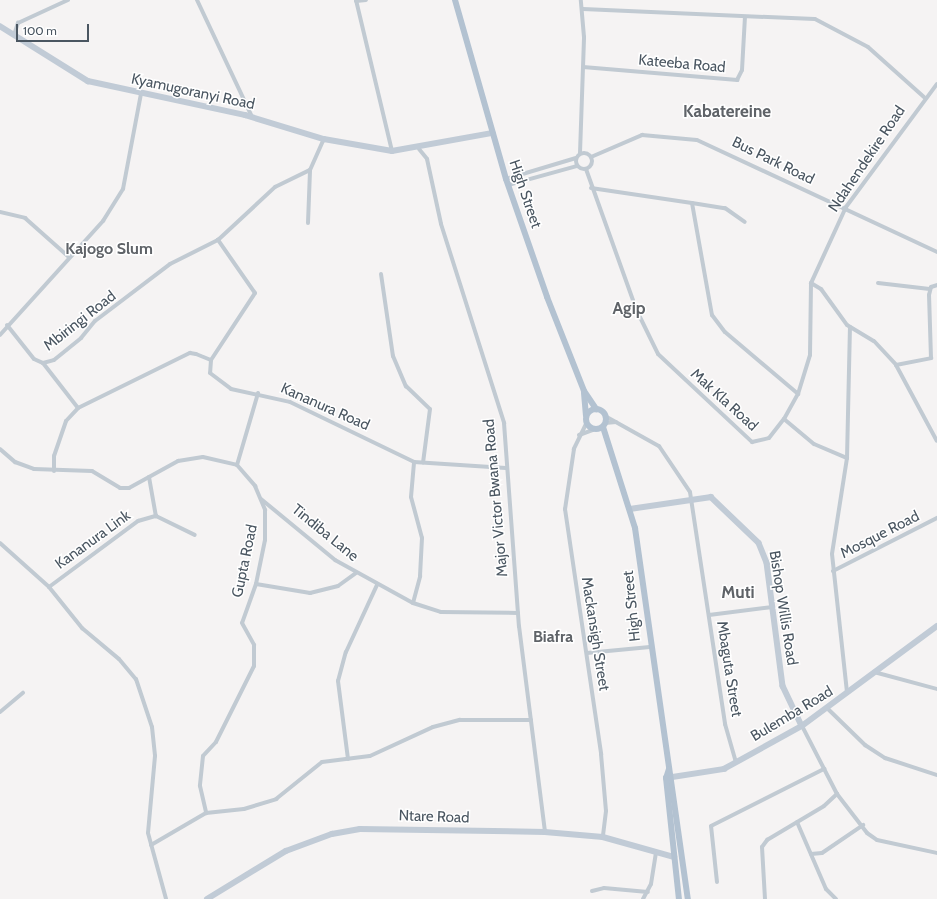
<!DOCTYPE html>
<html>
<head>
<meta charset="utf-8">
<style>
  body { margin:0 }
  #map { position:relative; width:937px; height:899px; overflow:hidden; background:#f5f3f3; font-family:Cabin,sans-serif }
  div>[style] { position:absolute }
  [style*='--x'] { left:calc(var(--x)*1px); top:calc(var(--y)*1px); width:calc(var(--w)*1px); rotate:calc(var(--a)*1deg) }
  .street>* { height:4px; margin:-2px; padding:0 2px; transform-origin:2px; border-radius:2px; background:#c1cad2 }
  .street>.ring { margin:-2px; padding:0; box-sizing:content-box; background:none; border:4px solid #c1cad2; border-radius:50% }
  .secondary>* { height:5.5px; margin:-2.75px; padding:0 2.75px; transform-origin:2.75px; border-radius:2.75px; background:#c1cbd6 }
  .primary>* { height:6px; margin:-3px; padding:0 3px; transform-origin:3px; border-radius:3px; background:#b3c2d1 }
  .primary>.ring { margin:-3px; padding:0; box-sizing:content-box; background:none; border:6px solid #b3c2d1; border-radius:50% }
  span { translate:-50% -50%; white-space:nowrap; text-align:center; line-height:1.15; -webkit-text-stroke:3px #fff; paint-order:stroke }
  .street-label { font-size:15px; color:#4a5661 }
  .neighbourhood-label { font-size:16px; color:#5f6368; font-weight:700 }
  .quarter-label { font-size:17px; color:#5f6368; font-weight:700 }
  .scale { position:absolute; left:16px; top:24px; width:73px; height:18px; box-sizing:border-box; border:2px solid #4a5661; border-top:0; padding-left:5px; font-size:12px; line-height:14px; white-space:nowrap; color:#4a5661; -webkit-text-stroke:3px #fff; paint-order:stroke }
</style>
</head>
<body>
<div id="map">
  <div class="street">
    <div style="--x:197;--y:0;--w:129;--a:64.8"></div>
    <div style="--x:356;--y:0;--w:155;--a:76.6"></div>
    <div style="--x:356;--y:1;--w:10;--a:-6"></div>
    <div style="--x:583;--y:9;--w:232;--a:2.5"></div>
    <div style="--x:815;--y:19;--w:60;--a:27.8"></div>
    <div style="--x:868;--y:47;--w:75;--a:41.8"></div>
    <div style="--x:14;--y:35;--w:13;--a:-72"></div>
    <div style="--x:18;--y:23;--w:55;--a:-24.7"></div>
    <div style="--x:583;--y:67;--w:155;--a:4.8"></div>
    <div style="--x:737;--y:80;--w:11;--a:-63"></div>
    <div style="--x:742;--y:70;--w:53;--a:-86.8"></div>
    <div style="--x:937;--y:84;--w:153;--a:126.5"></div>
    <div style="--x:846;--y:207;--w:84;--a:114.7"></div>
    <div style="--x:811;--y:283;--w:12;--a:31"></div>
    <div style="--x:821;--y:289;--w:44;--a:54.2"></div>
    <div style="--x:847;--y:325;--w:31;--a:31"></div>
    <div style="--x:874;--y:341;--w:33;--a:47"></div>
    <div style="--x:896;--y:365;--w:86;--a:61.7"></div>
    <div style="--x:419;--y:149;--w:13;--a:51"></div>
    <div style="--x:427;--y:159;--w:66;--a:77.8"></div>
    <div style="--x:441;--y:224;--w:209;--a:72.4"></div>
    <div style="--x:504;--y:423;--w:204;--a:85.8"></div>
    <div style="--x:519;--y:626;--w:208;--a:82.8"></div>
    <div class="ring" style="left:576px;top:153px;width:12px;height:12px"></div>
    <div style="--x:580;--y:153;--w:116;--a:-88"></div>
    <div style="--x:584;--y:37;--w:37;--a:-95"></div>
    <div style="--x:591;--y:157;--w:56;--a:-23.3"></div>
    <div style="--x:642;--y:135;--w:55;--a:5.2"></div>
    <div style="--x:697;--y:140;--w:265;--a:25"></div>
    <div style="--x:586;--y:169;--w:149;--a:70.3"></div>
    <div style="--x:636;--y:309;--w:50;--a:63.9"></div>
    <div style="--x:658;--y:354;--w:129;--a:43.1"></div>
    <div style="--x:752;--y:442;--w:17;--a:-13"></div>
    <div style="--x:769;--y:438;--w:24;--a:-52"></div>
    <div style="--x:784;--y:419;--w:39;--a:40"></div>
    <div style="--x:814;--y:444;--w:36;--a:23"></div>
    <div style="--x:847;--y:458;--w:97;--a:98.9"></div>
    <div style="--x:832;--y:554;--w:140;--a:83.8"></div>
    <div style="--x:506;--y:179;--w:73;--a:-16.7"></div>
    <div style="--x:508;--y:185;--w:72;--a:-15.4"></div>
    <div style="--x:591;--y:188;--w:102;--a:8.4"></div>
    <div style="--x:692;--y:203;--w:114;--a:79.9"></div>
    <div style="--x:712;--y:315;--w:21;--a:53"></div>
    <div style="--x:725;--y:332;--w:96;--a:40.3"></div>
    <div style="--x:692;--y:203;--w:33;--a:9"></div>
    <div style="--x:725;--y:208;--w:24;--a:35"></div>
    <div style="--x:0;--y:212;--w:26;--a:13"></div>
    <div style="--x:25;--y:218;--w:59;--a:41.6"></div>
    <div style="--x:308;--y:223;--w:53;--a:-87.8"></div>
    <div style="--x:310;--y:170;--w:34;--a:-66"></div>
    <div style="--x:381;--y:274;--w:83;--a:81.7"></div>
    <div style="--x:393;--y:356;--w:33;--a:67"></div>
    <div style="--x:406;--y:386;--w:33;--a:44"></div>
    <div style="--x:430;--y:409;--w:54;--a:97.4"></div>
    <div style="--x:878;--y:283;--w:52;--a:6.6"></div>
    <div style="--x:7;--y:325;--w:43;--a:51.5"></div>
    <div style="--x:34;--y:359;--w:10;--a:24"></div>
    <div style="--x:43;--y:363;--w:11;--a:-15"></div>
    <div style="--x:54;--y:360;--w:35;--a:-39"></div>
    <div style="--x:81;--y:338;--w:22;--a:-51"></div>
    <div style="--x:95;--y:321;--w:94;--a:-37.2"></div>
    <div style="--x:170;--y:264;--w:54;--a:-26.6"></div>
    <div style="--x:218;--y:240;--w:78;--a:-42.9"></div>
    <div style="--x:275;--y:187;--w:39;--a:-26"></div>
    <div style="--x:0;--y:335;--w:154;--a:-47.9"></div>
    <div style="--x:103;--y:221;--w:38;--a:-58"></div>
    <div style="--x:123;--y:189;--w:97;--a:-79.3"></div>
    <div style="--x:211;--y:360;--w:80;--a:-56.7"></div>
    <div style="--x:255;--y:293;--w:65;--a:-124.9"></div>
    <div style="--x:43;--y:363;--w:57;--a:52.1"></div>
    <div style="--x:78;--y:408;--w:125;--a:-26.2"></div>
    <div style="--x:190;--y:353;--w:6;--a:9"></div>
    <div style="--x:196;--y:354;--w:16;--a:22"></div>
    <div style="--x:211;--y:360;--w:13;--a:94"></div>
    <div style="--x:210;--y:373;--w:26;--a:37"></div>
    <div style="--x:231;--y:389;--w:60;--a:12.4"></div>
    <div style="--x:290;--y:402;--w:138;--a:25.8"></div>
    <div style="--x:414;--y:462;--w:92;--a:3.7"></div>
    <div style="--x:896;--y:365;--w:36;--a:-11"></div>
    <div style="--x:931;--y:358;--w:63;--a:-91.8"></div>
    <div style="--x:929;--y:295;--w:8;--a:-76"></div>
    <div style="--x:931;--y:287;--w:6;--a:-18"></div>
    <div style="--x:605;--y:416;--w:62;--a:29.1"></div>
    <div style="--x:659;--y:446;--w:55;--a:56"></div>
    <div style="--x:690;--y:492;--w:235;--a:81.4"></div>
    <div style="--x:725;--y:724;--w:40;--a:74"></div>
    <div style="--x:784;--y:419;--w:29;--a:-61"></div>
    <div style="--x:798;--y:394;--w:41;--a:-72.9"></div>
    <div style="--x:810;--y:355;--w:72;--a:-89.2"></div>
    <div style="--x:605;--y:423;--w:11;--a:-5"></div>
    <div style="--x:586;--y:424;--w:28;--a:116"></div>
    <div style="--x:574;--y:449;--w:61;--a:98.5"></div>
    <div style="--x:565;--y:509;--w:248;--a:81.6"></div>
    <div style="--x:601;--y:754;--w:57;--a:85"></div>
    <div style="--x:606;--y:811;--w:26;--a:97"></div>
    <div style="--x:579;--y:435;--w:15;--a:-20"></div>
    <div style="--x:0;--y:449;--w:20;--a:41"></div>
    <div style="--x:15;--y:462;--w:20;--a:20"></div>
    <div style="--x:34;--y:469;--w:58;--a:2"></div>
    <div style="--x:92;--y:471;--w:33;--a:31"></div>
    <div style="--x:120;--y:488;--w:9;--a:0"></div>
    <div style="--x:129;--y:488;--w:56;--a:-28.9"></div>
    <div style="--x:178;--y:461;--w:25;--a:-9"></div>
    <div style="--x:203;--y:457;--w:35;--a:13"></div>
    <div style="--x:237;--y:465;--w:28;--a:49"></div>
    <div style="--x:255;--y:486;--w:26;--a:67"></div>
    <div style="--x:265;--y:510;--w:30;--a:90"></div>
    <div style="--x:265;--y:540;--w:45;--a:101.6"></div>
    <div style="--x:256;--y:584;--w:41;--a:109.7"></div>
    <div style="--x:242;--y:623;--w:25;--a:61"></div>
    <div style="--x:254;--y:645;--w:21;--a:90"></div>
    <div style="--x:254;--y:666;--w:85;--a:116.6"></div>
    <div style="--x:216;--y:742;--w:19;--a:133"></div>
    <div style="--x:203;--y:756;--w:30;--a:96"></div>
    <div style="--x:200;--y:786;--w:28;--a:77"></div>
    <div style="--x:847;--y:458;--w:131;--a:-88.7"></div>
    <div style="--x:237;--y:465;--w:75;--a:-73.7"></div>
    <div style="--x:54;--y:471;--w:15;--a:-90"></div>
    <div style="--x:54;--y:456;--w:37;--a:-71"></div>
    <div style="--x:66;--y:421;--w:18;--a:-47"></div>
    <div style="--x:149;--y:477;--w:40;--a:80"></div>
    <div style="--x:261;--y:499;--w:96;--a:39.5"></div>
    <div style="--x:335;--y:560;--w:89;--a:28.9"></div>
    <div style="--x:413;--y:603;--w:29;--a:18"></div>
    <div style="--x:441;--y:612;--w:77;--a:0.7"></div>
    <div style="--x:0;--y:543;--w:66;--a:41.9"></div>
    <div style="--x:49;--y:587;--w:53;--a:51.2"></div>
    <div style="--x:82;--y:628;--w:48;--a:40"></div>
    <div style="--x:119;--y:659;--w:26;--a:50"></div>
    <div style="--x:136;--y:679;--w:51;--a:71.6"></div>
    <div style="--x:152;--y:727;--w:29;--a:84"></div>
    <div style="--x:155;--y:756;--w:77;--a:95.2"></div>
    <div style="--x:148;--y:833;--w:68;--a:74.7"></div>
    <div style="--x:833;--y:571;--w:117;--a:-27"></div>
    <div style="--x:256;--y:584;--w:55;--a:9.5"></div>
    <div style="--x:310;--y:593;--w:29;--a:-14"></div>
    <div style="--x:338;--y:586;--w:22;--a:-36"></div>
    <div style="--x:49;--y:587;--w:111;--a:-36.6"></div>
    <div style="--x:138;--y:521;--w:19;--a:-16"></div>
    <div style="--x:156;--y:516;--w:43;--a:26"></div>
    <div style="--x:413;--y:603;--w:28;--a:-75"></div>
    <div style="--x:420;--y:576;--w:38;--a:-87"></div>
    <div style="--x:422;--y:538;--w:42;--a:-105"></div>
    <div style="--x:411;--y:497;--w:35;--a:-85"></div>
    <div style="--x:709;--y:615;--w:64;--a:-7.2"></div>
    <div style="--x:587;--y:653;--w:63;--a:-5.4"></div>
    <div style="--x:874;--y:672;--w:65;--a:15.1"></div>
    <div style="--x:828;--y:709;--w:52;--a:44.2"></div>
    <div style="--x:865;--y:745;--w:24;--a:33"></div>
    <div style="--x:885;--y:758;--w:55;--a:18.1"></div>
    <div style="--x:0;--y:712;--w:30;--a:-40"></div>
    <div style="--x:348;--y:759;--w:79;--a:-97.3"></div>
    <div style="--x:338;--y:681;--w:30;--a:-75"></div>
    <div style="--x:346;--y:652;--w:74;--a:-65.2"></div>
    <div style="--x:837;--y:794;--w:49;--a:52.4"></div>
    <div style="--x:867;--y:833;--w:12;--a:35"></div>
    <div style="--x:877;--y:840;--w:61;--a:12.2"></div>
    <div style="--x:797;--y:822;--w:73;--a:66.6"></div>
    <div style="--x:826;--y:889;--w:14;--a:45"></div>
    <div style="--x:151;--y:845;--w:64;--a:-30.2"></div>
    <div style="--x:206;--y:813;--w:38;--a:-6"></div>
    <div style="--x:244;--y:809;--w:34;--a:-17"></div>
    <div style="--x:276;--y:799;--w:59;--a:-38.8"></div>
    <div style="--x:322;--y:762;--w:48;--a:-7.1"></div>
    <div style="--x:370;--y:756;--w:69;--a:-24.7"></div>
    <div style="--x:433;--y:727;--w:28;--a:-15"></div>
    <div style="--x:460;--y:720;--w:71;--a:0"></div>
    <div style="--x:811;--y:854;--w:11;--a:-5"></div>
    <div style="--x:822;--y:853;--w:50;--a:-34.3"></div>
    <div style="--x:717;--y:882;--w:56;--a:-96.1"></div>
    <div style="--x:711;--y:826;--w:127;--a:-26.8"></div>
    <div style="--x:592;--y:891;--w:12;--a:-14"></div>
    <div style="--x:604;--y:888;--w:44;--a:5.2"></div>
    <div style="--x:643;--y:899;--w:17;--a:-62"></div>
    <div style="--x:651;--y:884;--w:30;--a:-81"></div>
    <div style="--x:765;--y:899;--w:52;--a:-93.3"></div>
    <div style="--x:762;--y:847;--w:9;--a:-54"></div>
    <div style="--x:767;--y:840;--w:66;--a:-30.8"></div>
    <div style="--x:824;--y:806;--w:18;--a:-43"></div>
    <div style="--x:837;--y:794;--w:76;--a:-117.2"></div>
  </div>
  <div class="secondary">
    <div style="--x:0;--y:26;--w:104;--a:32"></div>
    <div style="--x:88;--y:81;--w:161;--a:12.2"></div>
    <div style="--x:245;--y:115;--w:83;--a:16.9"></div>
    <div style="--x:324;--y:139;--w:69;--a:10"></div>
    <div style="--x:392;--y:151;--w:102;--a:-10.2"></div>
    <div style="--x:630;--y:509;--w:82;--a:-8.4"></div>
    <div style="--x:711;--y:497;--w:66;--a:43.8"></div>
    <div style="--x:759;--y:543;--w:22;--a:68"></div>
    <div style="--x:767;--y:563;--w:124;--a:82.6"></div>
    <div style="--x:783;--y:686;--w:44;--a:64.6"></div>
    <div style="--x:666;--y:778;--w:59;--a:-8.8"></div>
    <div style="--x:724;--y:769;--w:89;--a:-28.9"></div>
    <div style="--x:802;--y:726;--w:168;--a:-36.5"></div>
    <div style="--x:207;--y:899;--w:92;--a:-31.3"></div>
    <div style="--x:286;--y:851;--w:49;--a:-20.3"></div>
    <div style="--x:332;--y:834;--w:28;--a:-10"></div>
    <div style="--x:360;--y:829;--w:185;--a:0.9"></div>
    <div style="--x:545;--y:832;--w:58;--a:4.9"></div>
    <div style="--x:603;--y:837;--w:74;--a:15.7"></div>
  </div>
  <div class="primary">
    <div style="--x:455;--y:0;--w:186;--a:74.1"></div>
    <div style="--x:506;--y:179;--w:125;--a:70.8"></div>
    <div style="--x:547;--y:297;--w:101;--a:68.5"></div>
    <div style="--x:584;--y:391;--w:22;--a:56"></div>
    <div style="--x:584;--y:393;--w:22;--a:85"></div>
    <div class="ring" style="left:586px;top:409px;width:14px;height:14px"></div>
    <div style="--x:603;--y:427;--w:106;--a:72.4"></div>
    <div style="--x:635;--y:528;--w:375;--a:81.9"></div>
    <div style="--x:669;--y:769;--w:9;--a:108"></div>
    <div style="--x:666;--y:778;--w:122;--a:83.9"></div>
  </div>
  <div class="street-label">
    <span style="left:682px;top:64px;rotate:5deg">Kateeba Road</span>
    <span style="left:193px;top:92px;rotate:12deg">Kyamugoranyi Road</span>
    <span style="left:867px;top:159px;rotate:-56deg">Ndahendekire Road</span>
    <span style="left:773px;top:161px;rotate:26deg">Bus Park Road</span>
    <span style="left:525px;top:194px;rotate:71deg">High Street</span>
    <span style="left:80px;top:321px;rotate:-38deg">Mbiringi Road</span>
    <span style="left:724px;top:400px;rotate:42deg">Mak Kla Road</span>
    <span style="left:325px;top:407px;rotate:24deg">Kananura Road</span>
    <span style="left:496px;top:498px;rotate:-95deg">Major Victor Bwana Road</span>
    <span style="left:325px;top:533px;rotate:39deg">Tindiba Lane</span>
    <span style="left:880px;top:535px;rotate:-27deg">Mosque Road</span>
    <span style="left:93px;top:540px;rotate:-36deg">Kananura Link</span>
    <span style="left:245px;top:561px;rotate:-78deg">Gupta Road</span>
    <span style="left:632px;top:606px;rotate:-96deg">High Street</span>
    <span style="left:783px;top:608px;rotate:81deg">Bishop Willis Road</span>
    <span style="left:595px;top:634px;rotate:81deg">Mackansigh Street</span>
    <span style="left:729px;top:669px;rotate:81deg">Mbaguta Street</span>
    <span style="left:792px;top:714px;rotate:-31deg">Bulemba Road</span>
    <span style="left:434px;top:817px;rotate:2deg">Ntare Road</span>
  </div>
  <div class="neighbourhood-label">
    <span style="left:109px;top:249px">Kajogo Slum</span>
    <span style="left:553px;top:637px">Biafra</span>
  </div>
  <div class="quarter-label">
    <span style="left:727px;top:112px">Kabatereine</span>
    <span style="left:629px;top:309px">Agip</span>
    <span style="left:738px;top:593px">Muti</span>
  </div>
  <div class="scale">100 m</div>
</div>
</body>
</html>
